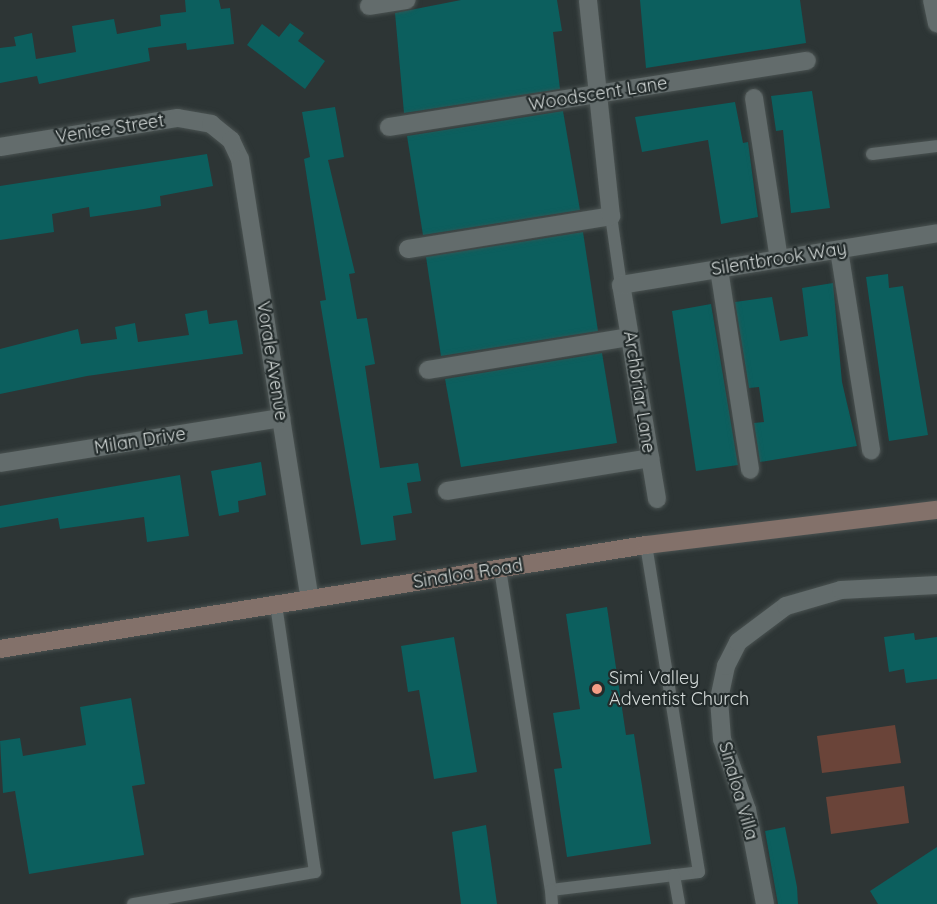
<!DOCTYPE html>
<html>
<head>
<meta charset="utf-8">
<style>
  body { margin:0 }
  #map { position:relative; width:937px; height:904px; overflow:hidden; background:#2d3535; font-family:Quicksand,sans-serif }
  div>[style] { position:absolute }
  [style*='--x'] { left:calc(var(--x)*1px); top:calc(var(--y)*1px); width:calc(var(--w)*1px); rotate:calc(var(--a)*1deg) }
  .green>* { inset:0; background:#6a4439 }
  .building>* { inset:0; background:#0c5f5e }
  .roads { filter:drop-shadow(0 0 2px #4a5251) drop-shadow(0 0 2px #4a5251) }
  .lane>* { height:12px; margin:-6px; padding:0 6px; transform-origin:6px; border-radius:6px; background:#636c6c }
  .street>* { height:18px; margin:-9px; padding:0 9px; transform-origin:9px; border-radius:9px; background:#636c6c }
  .secondary>* { height:18px; margin:-9px; padding:0 9px; transform-origin:9px; border-radius:9px; background:#83716a }
  .dots>* { width:16px; height:16px; translate:-50% -50%; box-sizing:border-box; border:3px solid #232b2b; border-radius:50% }
  span { translate:-50% -50%; white-space:nowrap; text-align:center; line-height:1.15; -webkit-text-stroke:4.5px #232b2b; paint-order:stroke }
  .street-label { font-size:18px; color:#d4dad9 }
  .poi-label { font-size:18px; color:#d4dad9 }
  .left { translate:0 -50%; text-align:left }
</style>
</head>
<body>
<div id="map">
  <div class="green">
    <div style="clip-path:polygon(895px 725px,901px 763px,822px 773px,817px 736px)"></div>
    <div style="clip-path:polygon(904px 786px,909px 823px,831px 834px,826px 797px)"></div>
  </div>
  <div class="building">
    <div style="clip-path:polygon(185px 0,219px 0,221px 9px,230px 8px,234px 44px,187px 50px,186px 43px,148px 48px,150px 61px,39px 84px,37px 76px,0 83px,0 48px,16px 46px,14px 37px,32px 33px,36px 59px,76px 52px,72px 26px,114px 19px,117px 34px,161px 26px,160px 15px,186px 12px)"></div>
    <div style="clip-path:polygon(461px 0,557px 0,562px 31px,553px 32px,560px 89px,404px 113px,395px 13px)"></div>
    <div style="clip-path:polygon(640px 0,800px 0,806px 43px,646px 68px)"></div>
    <div style="clip-path:polygon(290px 23px,304px 33px,298px 41px,325px 61px,305px 89px,247px 45px,262px 24px,279px 37px)"></div>
    <div style="clip-path:polygon(812px 91px,830px 208px,791px 213px,783px 130px,776px 131px,771px 96px)"></div>
    <div style="clip-path:polygon(735px 102px,743px 143px,748px 142px,758px 217px,721px 224px,708px 140px,642px 152px,635px 117px)"></div>
    <div style="clip-path:polygon(335px 107px,344px 157px,328px 160px,355px 273px,349px 274px,357px 319px,367px 318px,375px 364px,365px 366px,380px 468px,418px 463px,421px 481px,407px 483px,412px 513px,393px 516px,396px 540px,361px 545px,320px 301px,326px 300px,304px 159px,310px 157px,302px 112px)"></div>
    <div style="clip-path:polygon(563px 111px,580px 210px,423px 235px,407px 136px)"></div>
    <div style="clip-path:polygon(207px 154px,213px 186px,160px 196px,161px 206px,144px 209px,90px 217px,89px 207px,52px 214px,54px 232px,0 240px,0 186px)"></div>
    <div style="clip-path:polygon(583px 232px,598px 331px,441px 356px,426px 257px)"></div>
    <div style="clip-path:polygon(888px 274px,889px 288px,903px 286px,928px 435px,889px 441px,866px 277px)"></div>
    <div style="clip-path:polygon(833px 283px,842px 382px,857px 446px,760px 462px,754px 423px,764px 422px,759px 387px,749px 388px,735px 302px,772px 297px,780px 341px,808px 336px,802px 288px)"></div>
    <div style="clip-path:polygon(711px 304px,738px 465px,696px 471px,672px 311px)"></div>
    <div style="clip-path:polygon(207px 310px,209px 324px,237px 320px,243px 354px,87px 376px,0 394px,0 349px,78px 329px,81px 344px,117px 339px,115px 327px,135px 323px,138px 342px,189px 335px,185px 314px)"></div>
    <div style="clip-path:polygon(602px 353px,617px 443px,461px 467px,445px 379px)"></div>
    <div style="clip-path:polygon(261px 462px,266px 495px,238px 501px,239px 512px,219px 516px,211px 471px)"></div>
    <div style="clip-path:polygon(180px 475px,189px 536px,147px 542px,144px 517px,60px 529px,58px 518px,0 528px,0 506px)"></div>
    <div style="clip-path:polygon(607px 607px,626px 735px,634px 734px,651px 844px,567px 857px,554px 769px,562px 768px,553px 713px,580px 709px,566px 614px)"></div>
    <div style="clip-path:polygon(914px 633px,915px 640px,937px 637px,937px 679px,906px 683px,904px 669px,889px 672px,884px 637px)"></div>
    <div style="clip-path:polygon(454px 637px,477px 772px,434px 779px,419px 690px,408px 692px,401px 646px)"></div>
    <div style="clip-path:polygon(131px 698px,145px 784px,132px 786px,144px 855px,29px 874px,15px 791px,3px 793px,0 741px,20px 738px,23px 756px,86px 745px,80px 707px)"></div>
    <div style="clip-path:polygon(486px 825px,497px 904px,461px 904px,452px 832px)"></div>
    <div style="clip-path:polygon(785px 827px,797px 887px,798px 904px,778px 904px,765px 831px)"></div>
    <div style="clip-path:polygon(937px 847px,937px 904px,878px 904px,870px 891px)"></div>
  </div>
  <div class="roads">
    <div class="lane">
      <div style="--x:872;--y:154;--w:65;--a:-7"></div>
      <div style="--x:611;--y:216;--w:70;--a:81.8"></div>
      <div style="--x:500;--y:569;--w:325;--a:81"></div>
      <div style="--x:551;--y:890;--w:149;--a:-6.9"></div>
      <div style="--x:699;--y:872;--w:331;--a:-99.2"></div>
      <div style="--x:674;--y:875;--w:29;--a:80"></div>
      <div style="--x:551;--y:890;--w:14;--a:86"></div>
      <div style="--x:133;--y:904;--w:185;--a:-10"></div>
      <div style="--x:315;--y:872;--w:270;--a:-98.3"></div>
    </div>
    <div class="street">
      <div style="--x:932;--y:0;--w:24;--a:78"></div>
      <div style="--x:369;--y:6;--w:38;--a:-9"></div>
      <div style="--x:754;--y:98;--w:163;--a:81.2"></div>
      <div style="--x:389;--y:127;--w:423;--a:-9"></div>
      <div style="--x:0;--y:147;--w:180;--a:-9.3"></div>
      <div style="--x:178;--y:118;--w:34;--a:10"></div>
      <div style="--x:211;--y:124;--w:26;--a:39"></div>
      <div style="--x:231;--y:140;--w:21;--a:65"></div>
      <div style="--x:240;--y:159;--w:446;--a:81"></div>
      <div style="--x:408;--y:249;--w:206;--a:-9.2"></div>
      <div style="--x:611;--y:216;--w:217;--a:-96.1"></div>
      <div style="--x:839;--y:250;--w:203;--a:80.9"></div>
      <div style="--x:719;--y:269;--w:203;--a:81.2"></div>
      <div style="--x:428;--y:370;--w:205;--a:-9.3"></div>
      <div style="--x:0;--y:463;--w:285;--a:-9.1"></div>
      <div style="--x:447;--y:491;--w:206;--a:-9.2"></div>
      <div style="--x:657;--y:499;--w:217;--a:-99.5"></div>
      <div style="--x:621;--y:285;--w:320;--a:-9.3"></div>
      <div style="--x:765;--y:904;--w:96;--a:-100.8"></div>
      <div style="--x:747;--y:810;--w:75;--a:-109.4"></div>
      <div style="--x:722;--y:739;--w:40;--a:-94.3"></div>
      <div style="--x:719;--y:699;--w:34;--a:-78"></div>
      <div style="--x:726;--y:666;--w:27;--a:-63"></div>
      <div style="--x:738;--y:642;--w:60;--a:-36.9"></div>
      <div style="--x:786;--y:606;--w:57;--a:-16.2"></div>
      <div style="--x:841;--y:590;--w:96;--a:-3"></div>
    </div>
    <div class="secondary">
      <div style="--x:0;--y:649;--w:654;--a:-9.15"></div>
      <div style="--x:646;--y:545;--w:293;--a:-6.9"></div>
    </div>
  </div>
  <div class="dots">
    <div style="left:597px;top:689px;background:#f49e86"></div>
  </div>
  <div class="street-label">
    <span style="left:598px;top:94px;rotate:-9deg">Woodscent Lane</span>
    <span style="left:110px;top:129px;rotate:-9deg">Venice Street</span>
    <span style="left:779px;top:259px;rotate:-9deg">Silentbrook Way</span>
    <span style="left:272px;top:361px;rotate:81deg">Vorale Avenue</span>
    <span style="left:639px;top:392px;rotate:81deg">Archbriar Lane</span>
    <span style="left:140px;top:441px;rotate:-9deg">Milan Drive</span>
    <span style="left:468px;top:574px;rotate:-9deg">Sinaloa Road</span>
    <span style="left:738px;top:791px;rotate:74deg">Sinaloa Villa</span>
  </div>
  <div class="poi-label">
    <span class="left" style="left:609px;top:689px">Simi Valley<br>Adventist Church</span>
  </div>
</div>
</body>
</html>
